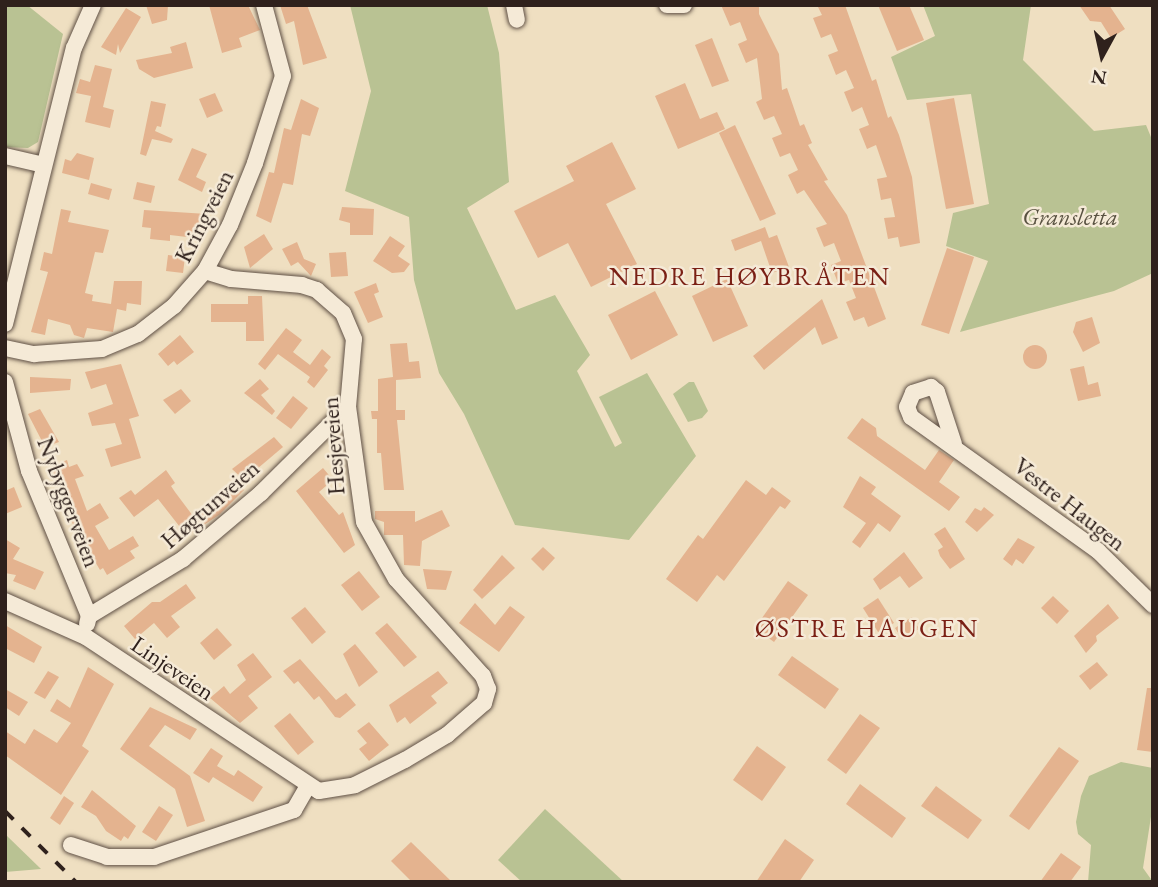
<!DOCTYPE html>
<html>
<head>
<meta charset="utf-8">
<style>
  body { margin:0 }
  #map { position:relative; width:1158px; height:887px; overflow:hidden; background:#efdfc1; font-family:"EB Garamond",serif }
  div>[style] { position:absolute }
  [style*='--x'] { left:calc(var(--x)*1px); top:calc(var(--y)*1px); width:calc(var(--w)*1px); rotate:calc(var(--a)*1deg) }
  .green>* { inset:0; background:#b9c293 }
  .building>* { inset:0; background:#e4b38f }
  .round { border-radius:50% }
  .roads { filter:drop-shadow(0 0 2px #5f5045) drop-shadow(0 0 2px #5f5045) }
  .minor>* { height:16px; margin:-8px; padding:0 8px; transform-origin:8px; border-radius:8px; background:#f5ead7 }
  .rail>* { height:3.5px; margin-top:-1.75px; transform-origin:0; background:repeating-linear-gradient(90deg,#2f211c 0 12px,transparent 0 24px) }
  span { translate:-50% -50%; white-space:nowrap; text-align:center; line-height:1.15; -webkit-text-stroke:5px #f5ead7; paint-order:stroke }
  .street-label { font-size:24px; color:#2f211c }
  .park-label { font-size:24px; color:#585140; font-style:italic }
  .neighbourhood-label { font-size:26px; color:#7a1f14; letter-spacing:2px }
  .frame { position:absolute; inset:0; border:7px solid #2f211c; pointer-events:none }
  .north { position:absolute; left:1067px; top:21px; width:70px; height:70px; -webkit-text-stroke:5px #f5ead7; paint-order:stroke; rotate:188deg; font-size:19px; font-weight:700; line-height:28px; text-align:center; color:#2f211c }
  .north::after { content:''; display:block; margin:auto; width:24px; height:32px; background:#2f211c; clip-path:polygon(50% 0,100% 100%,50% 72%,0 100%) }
</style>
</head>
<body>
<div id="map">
  <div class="green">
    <div style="clip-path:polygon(5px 5px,27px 5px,63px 34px,38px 142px,28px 148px,5px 147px)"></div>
    <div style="clip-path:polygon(350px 5px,487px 5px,499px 53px,509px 182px,467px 208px,516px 310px,555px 295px,590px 355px,577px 371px,615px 447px,622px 443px,599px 397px,647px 373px,696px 456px,629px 540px,515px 525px,464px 414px,439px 373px,414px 280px,409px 217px,345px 191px,371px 91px)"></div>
    <div style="clip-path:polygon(923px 5px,1031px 5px,1023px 60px,1094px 131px,1146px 125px,1153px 142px,1153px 273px,1114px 291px,960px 332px,988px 261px,946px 246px,953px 213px,989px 204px,971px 94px,907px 100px,891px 57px,935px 36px)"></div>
    <div style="clip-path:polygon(689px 382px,694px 382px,708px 411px,702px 418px,688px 422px,673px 394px)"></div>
    <div style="clip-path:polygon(1121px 762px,1153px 768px,1153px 804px,1143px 868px,1153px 882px,1088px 882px,1091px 845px,1078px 834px,1076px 822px,1081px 796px,1089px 776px)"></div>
    <div style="clip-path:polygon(545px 809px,624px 882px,522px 882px,498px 860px)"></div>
    <div style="clip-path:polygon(5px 834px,41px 869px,5px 872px)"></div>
  </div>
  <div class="building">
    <div style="clip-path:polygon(146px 5px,168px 5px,167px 20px,152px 24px)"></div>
    <div style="clip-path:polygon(209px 5px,248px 5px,260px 30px,239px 38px,242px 47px,222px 53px)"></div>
    <div style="clip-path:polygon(280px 5px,307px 5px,327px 58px,303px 65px,294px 21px,286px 24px)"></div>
    <div style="clip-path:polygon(721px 5px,759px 5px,759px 14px,779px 54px,782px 90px,787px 88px,800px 126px,804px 124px,812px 143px,808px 145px,828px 180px,824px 181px,847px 215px,886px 319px,868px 327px,864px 317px,854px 321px,846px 302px,856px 298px,849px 280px,838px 283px,831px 265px,841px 261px,834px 243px,824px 247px,816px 228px,827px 224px,804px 190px,797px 194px,788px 175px,798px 170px,790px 153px,780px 157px,772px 138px,782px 134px,774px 116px,764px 120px,756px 102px,762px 99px,757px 58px,746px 63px,738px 44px,747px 40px,740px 22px,730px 26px)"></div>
    <div style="clip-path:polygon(817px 5px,845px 5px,872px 81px,876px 79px,888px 118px,891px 116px,899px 135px,912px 177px,920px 243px,900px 247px,898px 237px,888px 239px,884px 218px,895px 217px,891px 198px,881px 200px,877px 179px,887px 177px,876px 145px,867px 149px,859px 129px,869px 125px,862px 107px,852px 112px,844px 92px,854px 88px,846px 70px,836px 75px,828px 55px,838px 51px,831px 34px,821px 38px,813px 18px,822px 15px)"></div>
    <div style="clip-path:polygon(878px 5px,909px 5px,924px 40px,897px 51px)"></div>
    <div style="clip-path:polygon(1079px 5px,1109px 5px,1125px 29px,1111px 38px,1101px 22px,1090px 21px)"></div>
    <div style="clip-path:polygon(126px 8px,141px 17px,120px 53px,118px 44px,116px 55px,101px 47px)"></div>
    <div style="clip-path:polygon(712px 38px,729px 81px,712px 87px,695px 45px)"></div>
    <div style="clip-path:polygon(186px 42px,193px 68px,154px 78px,139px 69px,136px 60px,172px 53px,170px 47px)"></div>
    <div style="clip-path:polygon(95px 65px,112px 69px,103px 107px,114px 110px,110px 128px,85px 122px,91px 96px,76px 93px,80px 79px,90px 82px)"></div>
    <div style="clip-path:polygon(685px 83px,700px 119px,717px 112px,725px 129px,678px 149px,655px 96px)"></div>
    <div style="clip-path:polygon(215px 93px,223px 111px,207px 118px,199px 99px)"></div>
    <div style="clip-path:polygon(954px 98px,974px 204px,946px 209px,926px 103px)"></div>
    <div style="clip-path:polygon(301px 99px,319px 108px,310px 136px,302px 134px,293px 185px,283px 183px,271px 223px,256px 216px,269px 172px,274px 173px,284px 128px,291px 130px)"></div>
    <div style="clip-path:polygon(151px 101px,166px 104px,161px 127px,157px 126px,155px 131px,173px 139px,171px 143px,152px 139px,146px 156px,140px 154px)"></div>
    <div style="clip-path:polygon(735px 125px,776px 214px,760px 221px,719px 133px)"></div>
    <div style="clip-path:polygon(612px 142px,636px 189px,606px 204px,637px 264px,591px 287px,568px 243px,538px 258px,514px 211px,574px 181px,566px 166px)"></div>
    <div style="clip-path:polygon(192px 148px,207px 154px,196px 177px,206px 182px,202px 192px,178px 180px)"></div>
    <div style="clip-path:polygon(77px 153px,94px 158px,89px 180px,62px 173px,65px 159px,71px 161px)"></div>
    <div style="clip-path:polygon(137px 182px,155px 186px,151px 203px,133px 199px)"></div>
    <div style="clip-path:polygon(91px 183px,112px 189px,109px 200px,88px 194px)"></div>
    <div style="clip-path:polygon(342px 207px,374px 209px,373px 235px,350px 235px,350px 223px,339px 220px)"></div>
    <div style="clip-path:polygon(61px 209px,71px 211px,68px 222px,109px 230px,103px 253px,95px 252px,85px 293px,93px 295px,92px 301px,111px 304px,114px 281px,142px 281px,141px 305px,127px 303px,126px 311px,117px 309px,113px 332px,87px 328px,84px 338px,74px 335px,70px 325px,48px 319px,45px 335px,31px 332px,48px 272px,40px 270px,44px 252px,52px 254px)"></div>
    <div style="clip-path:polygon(144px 210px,207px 214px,204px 239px,170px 235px,170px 241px,150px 239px,151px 228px,142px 227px)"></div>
    <div style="clip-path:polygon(765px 227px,769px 238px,777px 235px,789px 267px,772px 273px,761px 241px,735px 251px,731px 240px)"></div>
    <div style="clip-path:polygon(264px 234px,273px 249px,250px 268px,244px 247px)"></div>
    <div style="clip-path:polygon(390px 236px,405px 246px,398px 256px,410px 264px,404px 272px,392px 273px,373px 261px)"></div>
    <div style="clip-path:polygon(297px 242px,304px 259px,316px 264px,311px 276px,298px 262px,291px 266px,282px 249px)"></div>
    <div style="clip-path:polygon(947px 248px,974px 257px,949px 334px,921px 325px)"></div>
    <div style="clip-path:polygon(346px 252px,348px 276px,331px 277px,329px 253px)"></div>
    <div style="clip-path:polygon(168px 255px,185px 257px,183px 273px,166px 271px)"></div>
    <div style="clip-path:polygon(727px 279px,748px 326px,713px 342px,692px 296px)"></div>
    <div style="clip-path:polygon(376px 283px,379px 292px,374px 294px,383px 317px,368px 323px,354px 292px)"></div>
    <div style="clip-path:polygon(655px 291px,678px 335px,631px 360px,608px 315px)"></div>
    <div style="clip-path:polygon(248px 296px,262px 296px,264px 341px,246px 341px,246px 322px,211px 322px,211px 304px,248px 304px)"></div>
    <div style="clip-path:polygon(822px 299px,838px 338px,822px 345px,815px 327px,764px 370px,753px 356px)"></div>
    <div style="clip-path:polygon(1092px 317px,1100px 343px,1083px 352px,1073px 332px,1076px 322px)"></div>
    <div style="clip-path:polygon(286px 328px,302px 340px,293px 352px,310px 365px,322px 349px,331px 357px,324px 366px,328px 370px,314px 388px,307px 382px,310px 377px,278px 354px,265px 370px,258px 364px)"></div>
    <div style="clip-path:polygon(180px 335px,194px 352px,177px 365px,174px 361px,168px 366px,158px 354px)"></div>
    <div style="clip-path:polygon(407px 343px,409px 362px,419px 361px,421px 378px,396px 380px,396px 410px,405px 410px,405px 420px,397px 420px,404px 490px,384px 490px,381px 453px,377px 453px,377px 419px,372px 419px,371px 411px,378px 411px,378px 379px,393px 377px,390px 344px)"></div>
    <div class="round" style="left:1023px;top:345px;width:24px;height:24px"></div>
    <div style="clip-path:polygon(121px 364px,139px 416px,129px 419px,141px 458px,111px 467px,105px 449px,122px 444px,115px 423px,92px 426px,88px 413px,113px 404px,106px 384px,91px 389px,85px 372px)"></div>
    <div style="clip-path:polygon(1084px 366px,1088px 385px,1098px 382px,1101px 396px,1078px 401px,1070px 369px)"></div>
    <div style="clip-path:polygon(30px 377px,71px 379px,70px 390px,30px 393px)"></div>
    <div style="clip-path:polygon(260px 379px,269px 389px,261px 395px,275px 411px,272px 415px,244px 393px)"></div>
    <div style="clip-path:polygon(181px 389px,191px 401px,175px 414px,163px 400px)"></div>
    <div style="clip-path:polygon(293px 396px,308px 408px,291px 429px,276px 418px)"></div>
    <div style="clip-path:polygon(40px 409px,59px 442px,45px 447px,28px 414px)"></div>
    <div style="clip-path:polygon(862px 418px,876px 428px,877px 436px,925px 470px,939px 450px,954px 460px,939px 482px,960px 497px,949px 511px,847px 438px)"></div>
    <div style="clip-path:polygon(274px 437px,283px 447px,244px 480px,232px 469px)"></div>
    <div style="clip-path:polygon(67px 460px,69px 467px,77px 464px,84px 476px,75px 479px,87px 511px,100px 503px,109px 518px,95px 526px,109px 550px,133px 536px,139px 546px,130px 551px,135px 558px,107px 575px,103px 568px,100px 570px,71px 521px,56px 482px,52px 466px)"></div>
    <div style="clip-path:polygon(323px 468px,333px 480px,319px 492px,339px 515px,343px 512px,355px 545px,344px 553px,296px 491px)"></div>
    <div style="clip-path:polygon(166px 470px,175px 483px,171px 486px,175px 492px,193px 516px,235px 480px,244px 490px,219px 515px,187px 536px,158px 499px,134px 517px,119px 498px,131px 490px,135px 495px)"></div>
    <div style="clip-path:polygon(860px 476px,876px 487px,871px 494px,901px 516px,890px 532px,878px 523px,860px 548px,852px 542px,866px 523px,843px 507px)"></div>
    <div style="clip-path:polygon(746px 480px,766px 495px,772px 487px,791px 501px,785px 509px,780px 506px,724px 581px,717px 575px,697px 602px,666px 579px,698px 535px,703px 539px)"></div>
    <div style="clip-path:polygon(14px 487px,22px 507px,5px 514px,5px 491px)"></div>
    <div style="clip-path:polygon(984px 507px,994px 515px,977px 532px,965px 522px,975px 508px,981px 511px)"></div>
    <div style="clip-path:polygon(442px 510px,450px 526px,422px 541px,420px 566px,404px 565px,403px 535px,384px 535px,384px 522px,375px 519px,375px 511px,415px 511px,415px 522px)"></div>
    <div style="clip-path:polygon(945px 527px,965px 559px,950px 569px,940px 556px,938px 550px,943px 547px,934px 534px)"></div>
    <div style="clip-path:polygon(1018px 538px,1035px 547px,1023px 564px,1016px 559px,1012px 566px,1003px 559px)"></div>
    <div style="clip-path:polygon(5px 539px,20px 548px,13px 559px,44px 572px,35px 590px,13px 581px,16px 575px,5px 573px)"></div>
    <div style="clip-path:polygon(543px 547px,555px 558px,543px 571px,531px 559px)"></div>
    <div style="clip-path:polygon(904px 552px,923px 578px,909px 588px,900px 576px,880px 590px,873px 579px)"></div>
    <div style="clip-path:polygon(502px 555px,515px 568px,482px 599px,473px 590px)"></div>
    <div style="clip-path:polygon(423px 569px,452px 571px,446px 590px,427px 589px)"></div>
    <div style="clip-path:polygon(359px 571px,380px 597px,362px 611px,341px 585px)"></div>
    <div style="clip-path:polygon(788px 581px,808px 595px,774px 642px,755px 628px)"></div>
    <div style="clip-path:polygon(186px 584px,196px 598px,171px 616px,180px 627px,167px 638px,154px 623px,135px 639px,124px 626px,152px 602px,160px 602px)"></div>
    <div style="clip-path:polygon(1053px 596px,1069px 611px,1057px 624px,1041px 608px)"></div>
    <div style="clip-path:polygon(878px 598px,894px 623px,878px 632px,863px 608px)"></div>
    <div style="clip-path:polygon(475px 603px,495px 625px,510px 606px,525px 617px,499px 652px,459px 623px)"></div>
    <div style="clip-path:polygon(1108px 604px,1119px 618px,1096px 636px,1097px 641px,1086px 653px,1074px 636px)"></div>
    <div style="clip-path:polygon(305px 607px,326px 632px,312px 644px,291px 618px)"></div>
    <div style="clip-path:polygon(912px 617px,919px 629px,902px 639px,895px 628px)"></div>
    <div style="clip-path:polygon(387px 623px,417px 657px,404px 667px,375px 633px)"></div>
    <div style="clip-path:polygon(5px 625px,42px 647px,34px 663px,5px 648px)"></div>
    <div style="clip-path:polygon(217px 628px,232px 645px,214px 660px,200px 643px)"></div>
    <div style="clip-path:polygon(355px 644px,378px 672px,359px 687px,343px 654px)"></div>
    <div style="clip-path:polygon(253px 653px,272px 677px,248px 696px,258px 708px,240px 723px,210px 698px,224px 686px,230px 694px,246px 680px,237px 665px)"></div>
    <div style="clip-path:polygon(792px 656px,839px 689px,825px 709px,778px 675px)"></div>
    <div style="clip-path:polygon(300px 659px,336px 700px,346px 693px,356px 705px,340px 718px,335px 717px,319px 696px,314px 700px,298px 681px,294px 684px,283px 671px)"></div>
    <div style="clip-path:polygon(1097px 662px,1108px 675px,1090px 690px,1079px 676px)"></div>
    <div style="clip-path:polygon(88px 667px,114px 684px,82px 746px,89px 751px,61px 795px,5px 755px,5px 731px,25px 744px,34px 729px,57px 743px,71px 723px,50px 711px,57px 699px,70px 708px)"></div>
    <div style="clip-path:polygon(48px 671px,59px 677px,45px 699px,34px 693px)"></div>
    <div style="clip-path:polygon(438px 671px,448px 683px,431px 696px,437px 703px,410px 724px,405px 717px,397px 723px,389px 705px)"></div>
    <div style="clip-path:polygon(1147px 688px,1153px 688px,1153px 752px,1137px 750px)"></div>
    <div style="clip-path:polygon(5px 689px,28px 702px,19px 716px,5px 707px)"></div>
    <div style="clip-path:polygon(150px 707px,197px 729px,190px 740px,165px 725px,149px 746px,190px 776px,205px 821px,187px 827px,175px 789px,120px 749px)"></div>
    <div style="clip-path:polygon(290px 713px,314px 742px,298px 755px,274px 726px)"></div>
    <div style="clip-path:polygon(860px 714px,880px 728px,846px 774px,827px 760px)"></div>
    <div style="clip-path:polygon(369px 722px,389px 745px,369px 761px,359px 749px,367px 743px,357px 731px)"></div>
    <div style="clip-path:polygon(757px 746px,786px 767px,762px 801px,733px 780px)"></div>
    <div style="clip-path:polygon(1059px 747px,1079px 761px,1029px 830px,1009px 816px)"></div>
    <div style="clip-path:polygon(211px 748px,223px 756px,217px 766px,234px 776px,238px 770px,263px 787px,253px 802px,213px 777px,209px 783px,193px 773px)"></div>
    <div style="clip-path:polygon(860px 784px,906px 818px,892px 838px,846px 804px)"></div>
    <div style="clip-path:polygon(936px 786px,982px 820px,968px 839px,921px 806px)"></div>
    <div style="clip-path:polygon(92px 790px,136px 826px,128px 839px,124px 836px,121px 841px,106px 831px,96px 816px,81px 807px)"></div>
    <div style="clip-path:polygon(64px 796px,74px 803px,60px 825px,50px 818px)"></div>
    <div style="clip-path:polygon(159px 806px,173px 815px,156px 841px,142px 832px)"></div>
    <div style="clip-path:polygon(785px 839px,814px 860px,799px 882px,756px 882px)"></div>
    <div style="clip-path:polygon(411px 842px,452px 882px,412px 882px,391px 861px)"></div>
    <div style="clip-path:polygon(1061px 853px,1081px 867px,1070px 882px,1040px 882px)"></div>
  </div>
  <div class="roads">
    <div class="minor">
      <div style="--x:514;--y:5;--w:15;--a:79"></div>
      <div style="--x:667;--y:5;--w:17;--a:0"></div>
      <div style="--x:5;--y:156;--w:40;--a:13"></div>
      <div style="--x:5;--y:324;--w:284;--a:-76"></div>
      <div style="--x:74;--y:48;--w:47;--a:-66.2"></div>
      <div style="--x:5;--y:348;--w:30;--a:12"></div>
      <div style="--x:34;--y:354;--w:68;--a:-4.2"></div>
      <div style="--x:102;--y:349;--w:39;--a:-23"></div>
      <div style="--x:138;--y:334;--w:46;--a:-37.9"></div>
      <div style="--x:174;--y:306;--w:47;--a:-48.5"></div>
      <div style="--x:205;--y:271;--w:52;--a:-61.5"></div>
      <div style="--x:230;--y:225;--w:67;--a:-68"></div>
      <div style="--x:255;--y:163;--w:91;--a:-72.2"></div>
      <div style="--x:283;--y:76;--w:73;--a:-105"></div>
      <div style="--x:5;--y:382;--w:92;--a:74.9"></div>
      <div style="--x:29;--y:471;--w:157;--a:67.5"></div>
      <div style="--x:89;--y:616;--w:8;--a:104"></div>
      <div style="--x:954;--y:444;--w:55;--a:-108.1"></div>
      <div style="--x:937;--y:392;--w:8;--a:-140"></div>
      <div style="--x:931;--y:387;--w:19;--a:162"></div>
      <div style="--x:913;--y:393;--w:15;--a:113"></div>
      <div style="--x:907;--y:407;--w:11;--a:68"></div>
      <div style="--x:911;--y:417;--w:230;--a:35.6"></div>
      <div style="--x:1098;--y:551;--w:77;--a:44.5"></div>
      <div style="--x:5;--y:601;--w:89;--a:24"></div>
      <div style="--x:86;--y:637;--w:279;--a:33.5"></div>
      <div style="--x:319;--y:791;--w:36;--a:-9"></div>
      <div style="--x:355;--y:785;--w:56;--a:-26.6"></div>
      <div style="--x:405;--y:760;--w:49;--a:-30.8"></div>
      <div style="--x:447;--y:735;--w:49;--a:-40.9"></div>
      <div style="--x:484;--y:703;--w:15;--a:-74"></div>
      <div style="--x:488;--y:689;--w:14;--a:-111"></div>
      <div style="--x:483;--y:676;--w:130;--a:-131.9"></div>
      <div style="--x:396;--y:579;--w:65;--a:-119.3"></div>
      <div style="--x:364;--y:522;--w:116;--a:-97.9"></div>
      <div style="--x:348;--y:407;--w:68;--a:-85"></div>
      <div style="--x:354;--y:339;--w:28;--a:-113"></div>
      <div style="--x:343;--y:313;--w:35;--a:-139"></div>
      <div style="--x:317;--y:290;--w:16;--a:-162"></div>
      <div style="--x:302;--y:285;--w:71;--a:-175.2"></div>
      <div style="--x:231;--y:279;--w:27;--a:-163"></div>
      <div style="--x:89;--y:616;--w:110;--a:-31.2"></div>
      <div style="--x:183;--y:559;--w:102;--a:-40.2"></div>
      <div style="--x:261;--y:493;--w:122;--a:-44.7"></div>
      <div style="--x:71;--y:845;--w:38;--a:18"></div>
      <div style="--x:107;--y:857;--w:47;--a:0"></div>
      <div style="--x:154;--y:857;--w:148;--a:-18.6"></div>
      <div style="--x:294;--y:810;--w:28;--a:-60"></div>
    </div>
  </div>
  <div class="rail">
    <div style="--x:5;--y:811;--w:100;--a:45"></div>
  </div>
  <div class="street-label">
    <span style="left:204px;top:216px;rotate:-63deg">Kringveien</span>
    <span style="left:333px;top:446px;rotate:-94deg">Hesjeveien</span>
    <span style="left:69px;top:502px;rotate:69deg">Nybyggerveien</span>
    <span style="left:210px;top:504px;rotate:-41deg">Høgtunveien</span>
    <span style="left:1070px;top:504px;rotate:38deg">Vestre Haugen</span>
    <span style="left:173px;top:668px;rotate:34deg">Linjeveien</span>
  </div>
  <div class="park-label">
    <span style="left:1070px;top:217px">Gransletta</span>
  </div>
  <div class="neighbourhood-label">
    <span style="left:750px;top:277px">NEDRE HØYBRÅTEN</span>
    <span style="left:867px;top:629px">ØSTRE HAUGEN</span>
  </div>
  <div class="frame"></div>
  <div class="north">N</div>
</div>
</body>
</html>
